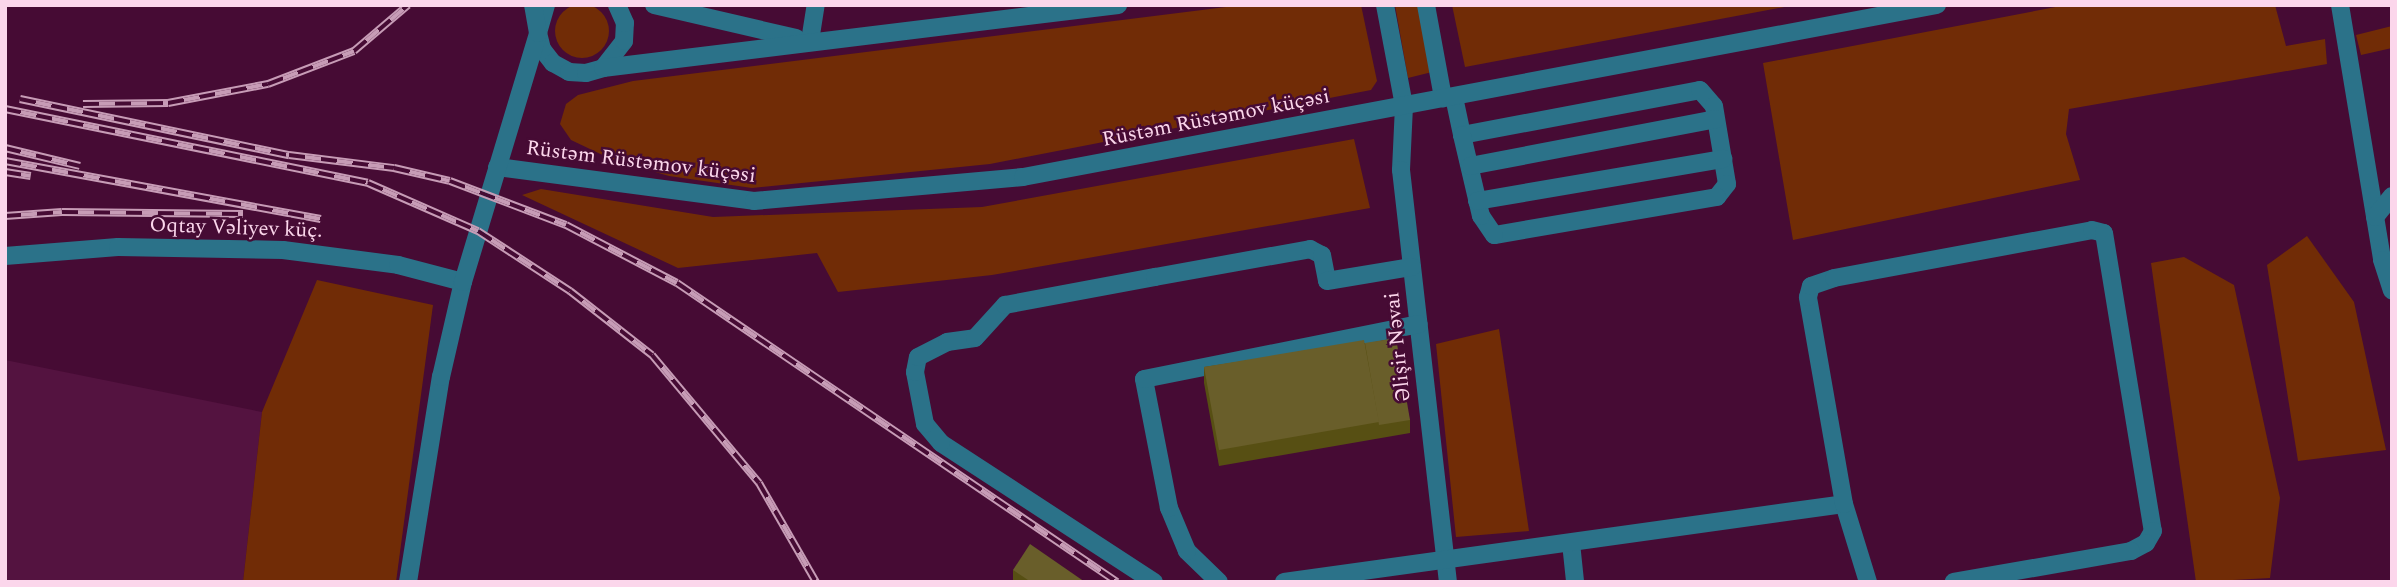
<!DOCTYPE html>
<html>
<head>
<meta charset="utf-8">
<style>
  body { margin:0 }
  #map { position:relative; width:2397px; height:587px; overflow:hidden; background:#460b34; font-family:Spectral,serif }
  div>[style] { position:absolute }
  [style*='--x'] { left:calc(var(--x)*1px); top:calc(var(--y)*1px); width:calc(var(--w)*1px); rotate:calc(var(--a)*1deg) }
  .built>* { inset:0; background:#541340 }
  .green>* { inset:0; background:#712c06 }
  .round { border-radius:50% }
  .minor>* { height:18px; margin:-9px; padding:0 9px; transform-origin:9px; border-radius:9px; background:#2b7289 }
  .rail>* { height:8px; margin-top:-4px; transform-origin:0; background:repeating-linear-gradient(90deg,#460b34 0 16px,#c79cb6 0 32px); box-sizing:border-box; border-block:2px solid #c79cb6 }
  .wall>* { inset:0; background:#574f13 }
  .building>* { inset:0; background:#695e2a }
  span { translate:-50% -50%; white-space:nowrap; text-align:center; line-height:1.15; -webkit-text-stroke:5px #460b34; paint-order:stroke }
  .street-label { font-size:21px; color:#fbd6eb }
  .frame { position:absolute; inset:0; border:7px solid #fbd6eb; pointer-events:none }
</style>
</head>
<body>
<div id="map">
  <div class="built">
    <div style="clip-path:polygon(5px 360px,262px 412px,243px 582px,5px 582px)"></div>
  </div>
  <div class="green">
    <div class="round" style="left:555px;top:4px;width:54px;height:54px"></div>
    <div style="clip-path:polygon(1242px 5px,1361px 5px,1377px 81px,1371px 90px,990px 164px,752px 188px,669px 176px,611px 159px,571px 140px,560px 124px,566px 104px,578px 95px,633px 81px)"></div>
    <div style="clip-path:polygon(1395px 5px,1420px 5px,1432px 72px,1408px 78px)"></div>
    <div style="clip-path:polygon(1452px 5px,1795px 5px,1465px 67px)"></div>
    <div style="clip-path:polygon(2066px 5px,2275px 5px,2286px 46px,2325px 39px,2327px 64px,2069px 109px,2066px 134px,2080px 180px,1793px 240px,1763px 63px)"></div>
    <div style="clip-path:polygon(2392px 26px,2392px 48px,2361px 55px,2356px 35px)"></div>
    <div style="clip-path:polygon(1354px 139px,1370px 208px,992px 275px,838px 292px,817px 253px,678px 268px,522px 195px,541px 189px,713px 217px,982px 207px)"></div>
    <div style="clip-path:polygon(2307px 236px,2354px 302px,2386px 450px,2298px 461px,2267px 265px)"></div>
    <div style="clip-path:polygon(2184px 257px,2234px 285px,2280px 498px,2270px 578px,2196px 582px,2151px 263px)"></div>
    <div style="clip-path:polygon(317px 280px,433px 305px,396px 582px,243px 582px,262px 412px)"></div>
    <div style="clip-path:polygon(1499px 329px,1529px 531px,1456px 537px,1436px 344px)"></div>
  </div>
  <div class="minor">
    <div style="--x:546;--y:5;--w:29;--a:106"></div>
    <div style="--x:538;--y:33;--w:16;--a:76"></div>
    <div style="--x:542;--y:49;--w:18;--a:52"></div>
    <div style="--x:553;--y:63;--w:18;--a:29"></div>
    <div style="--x:569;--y:72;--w:17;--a:3"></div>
    <div style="--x:586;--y:73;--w:18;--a:-16"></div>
    <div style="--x:603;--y:68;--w:34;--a:-52"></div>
    <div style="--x:624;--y:41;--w:18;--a:-87"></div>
    <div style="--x:625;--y:23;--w:20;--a:-114"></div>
    <div style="--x:654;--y:5;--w:146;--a:13.1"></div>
    <div style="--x:1385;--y:5;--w:103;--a:79.3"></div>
    <div style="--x:1404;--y:106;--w:64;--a:92.7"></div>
    <div style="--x:1401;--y:170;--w:415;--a:83.5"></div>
    <div style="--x:1426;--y:5;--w:95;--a:79.6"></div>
    <div style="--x:2340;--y:5;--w:258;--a:80.6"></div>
    <div style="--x:2382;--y:260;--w:32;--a:72"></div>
    <div style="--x:810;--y:41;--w:36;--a:-81"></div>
    <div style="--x:603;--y:68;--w:519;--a:-6.97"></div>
    <div style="--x:1454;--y:97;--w:39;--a:78"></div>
    <div style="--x:1462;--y:135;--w:242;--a:-10.7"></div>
    <div style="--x:1700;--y:90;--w:21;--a:49"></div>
    <div style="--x:1714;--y:106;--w:79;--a:80.5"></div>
    <div style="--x:1727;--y:184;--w:16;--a:128"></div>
    <div style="--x:1717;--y:197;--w:226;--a:170.3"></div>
    <div style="--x:1494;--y:235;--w:23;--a:-124"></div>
    <div style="--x:1481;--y:216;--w:83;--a:-103.2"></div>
    <div style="--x:1470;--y:166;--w:250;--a:-10.8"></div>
    <div style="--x:497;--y:167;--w:259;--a:7.5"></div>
    <div style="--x:754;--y:201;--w:270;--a:-5.1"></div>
    <div style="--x:1023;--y:177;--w:930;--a:-10.66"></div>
    <div style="--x:1477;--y:201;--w:250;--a:-9.7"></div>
    <div style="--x:2375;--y:217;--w:27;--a:-51"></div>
    <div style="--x:5;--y:256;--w:113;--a:-4.6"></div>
    <div style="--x:118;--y:247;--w:165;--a:1"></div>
    <div style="--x:283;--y:250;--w:116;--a:7.4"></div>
    <div style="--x:398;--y:265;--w:67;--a:14.7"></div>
    <div style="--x:1571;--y:543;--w:39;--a:84"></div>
    <div style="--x:408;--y:582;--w:208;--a:-80.9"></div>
    <div style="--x:441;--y:377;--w:98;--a:-77"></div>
    <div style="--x:463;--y:282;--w:260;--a:-73.2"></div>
    <div style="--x:538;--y:33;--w:28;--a:-100"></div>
    <div style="--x:1154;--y:582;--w:254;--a:-146.9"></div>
    <div style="--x:941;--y:443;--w:25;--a:-130"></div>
    <div style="--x:925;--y:424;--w:53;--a:-100.9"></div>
    <div style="--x:915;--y:372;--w:15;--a:-79"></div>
    <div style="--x:918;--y:357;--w:33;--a:-27"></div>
    <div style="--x:947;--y:342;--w:28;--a:-8"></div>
    <div style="--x:975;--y:338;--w:45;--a:-47.7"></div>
    <div style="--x:1005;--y:305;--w:153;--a:-10.6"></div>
    <div style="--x:1155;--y:277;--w:158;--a:-10.2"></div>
    <div style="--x:1310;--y:249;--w:13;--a:27"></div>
    <div style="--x:1322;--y:255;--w:26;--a:79"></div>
    <div style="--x:1327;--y:281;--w:86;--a:-9.4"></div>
    <div style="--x:1219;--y:582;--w:45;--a:-135.9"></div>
    <div style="--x:1187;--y:551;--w:47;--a:-112.7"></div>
    <div style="--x:1169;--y:508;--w:131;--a:-101"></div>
    <div style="--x:1144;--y:379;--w:280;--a:-11.3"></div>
    <div style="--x:1284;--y:582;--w:565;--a:-7.93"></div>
    <div style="--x:1868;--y:582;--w:82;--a:-107.1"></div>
    <div style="--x:1844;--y:504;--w:210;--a:-99.9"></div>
    <div style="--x:1808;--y:297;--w:11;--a:-75"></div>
    <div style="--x:1811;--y:286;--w:24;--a:-19"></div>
    <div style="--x:1834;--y:278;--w:262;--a:-10.5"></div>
    <div style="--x:2092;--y:230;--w:12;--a:14"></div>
    <div style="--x:2104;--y:233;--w:302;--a:80.7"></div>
    <div style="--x:2153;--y:531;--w:14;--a:120"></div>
    <div style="--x:2146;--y:543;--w:17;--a:152"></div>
    <div style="--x:2131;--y:551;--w:180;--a:170.1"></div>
  </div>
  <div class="rail">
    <div style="--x:20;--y:99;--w:275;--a:11.8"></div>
    <div style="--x:289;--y:155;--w:106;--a:7.1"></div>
    <div style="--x:394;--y:168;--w:57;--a:13.1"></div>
    <div style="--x:450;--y:181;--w:124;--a:20.8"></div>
    <div style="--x:566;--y:225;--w:125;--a:27.6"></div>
    <div style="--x:677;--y:283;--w:532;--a:34.2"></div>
    <div style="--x:83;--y:104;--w:85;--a:-0.7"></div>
    <div style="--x:168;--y:103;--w:102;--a:-10.8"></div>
    <div style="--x:268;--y:84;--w:92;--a:-21"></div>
    <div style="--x:354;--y:51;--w:71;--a:-40.4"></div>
    <div style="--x:5;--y:109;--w:370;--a:11.5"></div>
    <div style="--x:368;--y:183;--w:120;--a:23.6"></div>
    <div style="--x:478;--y:231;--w:110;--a:33.1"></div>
    <div style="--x:570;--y:291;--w:104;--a:38"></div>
    <div style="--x:652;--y:355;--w:167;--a:50.1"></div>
    <div style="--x:759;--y:483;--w:114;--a:60.1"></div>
    <div style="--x:5;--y:148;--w:77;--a:13.5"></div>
    <div style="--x:5;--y:161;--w:321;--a:10.4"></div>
    <div style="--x:5;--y:172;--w:26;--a:9"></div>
    <div style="--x:5;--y:216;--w:57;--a:-4"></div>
    <div style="--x:62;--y:212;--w:181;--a:0.6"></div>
  </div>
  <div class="wall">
    <div style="clip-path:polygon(1365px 343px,1410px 420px,1410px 433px,1219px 466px,1204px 383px,1204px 367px)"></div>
    <div style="clip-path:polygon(1013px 570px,1085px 582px,1013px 582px)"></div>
  </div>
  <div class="building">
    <div style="clip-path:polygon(1396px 338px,1410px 420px,1379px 425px,1365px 343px)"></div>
    <div style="clip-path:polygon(1364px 340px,1379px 422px,1219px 450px,1204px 367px)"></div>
    <div style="clip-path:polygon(1030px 544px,1085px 582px,1031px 582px,1013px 570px)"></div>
  </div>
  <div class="street-label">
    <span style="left:1216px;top:118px;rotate:-11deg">Rüstəm Rüstəmov küçəsi</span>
    <span style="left:641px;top:162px;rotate:7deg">Rüstəm Rüstəmov küçəsi</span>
    <span style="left:236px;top:228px;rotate:2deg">Oqtay Vəliyev küç.</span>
    <span style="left:1398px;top:347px;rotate:-96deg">Əlişir Nəvai</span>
  </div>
  <div class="frame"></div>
</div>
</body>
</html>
